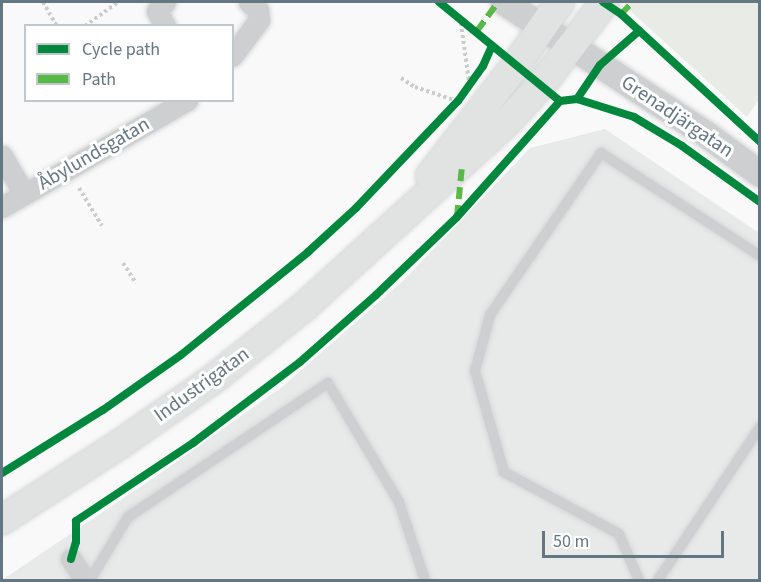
<!DOCTYPE html>
<html>
<head>
<meta charset="utf-8">
<style>
  body { margin:0 }
  #map { position:relative; width:761px; height:582px; overflow:hidden; background:#f9f9f9; font-family:"Source Sans 3",sans-serif }
  div>[style] { position:absolute }
  [style*='--x'] { left:calc(var(--x)*1px); top:calc(var(--y)*1px); width:calc(var(--w)*1px); rotate:calc(var(--a)*1deg) }
  .built>* { inset:0; background:#e8e9e9 }
  .green>* { inset:0; background:#e8ebe6 }
  .path>* { height:4px; margin-top:-2px; transform-origin:0; background:repeating-linear-gradient(90deg,#cbcccd 0 3px,transparent 0 6px) }
  .roads { filter:drop-shadow(0 0 2px #d5d6d7) drop-shadow(0 0 2px #d5d6d7) }
  .service>* { height:10px; margin:-5px; padding:0 5px; transform-origin:5px; border-radius:5px; background:#cecfd0 }
  .minor>* { height:21px; margin:-10.5px; padding:0 10.5px; transform-origin:10.5px; border-radius:10.5px; background:#cecfd0 }
  .tertiary>* { height:26px; margin:-13px; padding:0 13px; transform-origin:13px; border-radius:13px; background:#cecfd0 }
  .secondary>* { height:28px; margin:-14px; padding:0 14px; transform-origin:14px; border-radius:14px; background:#e1e2e2 }
  .quiet>* { height:6px; margin-top:-3px; transform-origin:0; background:repeating-linear-gradient(90deg,#58b947 0 12px,transparent 0 18px) }
  .cycleway>* { height:8px; margin:-4px; padding:0 4px; transform-origin:4px; border-radius:4px; background:#00873e }
  span { translate:-50% -50%; white-space:nowrap; text-align:center; line-height:1.15; -webkit-text-stroke:6px #fff; paint-order:stroke }
  .street-label { font-size:20px; color:#657683 }
  .frame { position:absolute; inset:0; border:3px solid #657683; pointer-events:none }
  .legend { position:absolute; left:24px; top:24px; width:210px; height:78px; box-sizing:border-box; background:#fff; border:2px solid #c1c8cd; margin:0; padding:8px 10px; list-style:none; font-size:18px; color:#657683 }
  .legend li { display:flex; align-items:center; gap:12px; height:30px }
  .legend b { width:30px; border:2px solid #c1c8cd }
  .scale { position:absolute; left:542px; top:531px; width:182px; height:27px; box-sizing:border-box; border:3px solid #657683; border-top:0; padding-left:8px; font-size:18px; line-height:21px; white-space:nowrap; color:#657683; -webkit-text-stroke:4px #fff; paint-order:stroke }
</style>
</head>
<body>
<div id="map">
  <div class="built">
    <div style="clip-path:polygon(605px 129px,759px 233px,759px 580px,2px 580px,155px 477px,282px 387px,404px 280px,530px 148px)"></div>
  </div>
  <div class="green">
    <div style="clip-path:polygon(626px 2px,759px 2px,759px 99px,747px 117px,624px 5px)"></div>
  </div>
  <div class="path">
    <div style="--x:43;--y:2;--w:28;--a:60"></div>
    <div style="--x:460;--y:17;--w:65;--a:82"></div>
    <div style="--x:85;--y:26;--w:41;--a:-36"></div>
    <div style="--x:401;--y:78;--w:17;--a:33"></div>
    <div style="--x:415;--y:87;--w:44;--a:18.4"></div>
    <div style="--x:79;--y:188;--w:44;--a:58.8"></div>
    <div style="--x:123;--y:263;--w:24;--a:57"></div>
  </div>
  <div class="roads">
    <div class="service">
      <div style="--x:90;--y:580;--w:74;--a:-58.9"></div>
      <div style="--x:128;--y:517;--w:241;--a:-33.8"></div>
      <div style="--x:328;--y:383;--w:139;--a:59.2"></div>
      <div style="--x:399;--y:502;--w:82;--a:71.6"></div>
      <div style="--x:639;--y:580;--w:50;--a:-113.5"></div>
      <div style="--x:619;--y:534;--w:131;--a:-151.7"></div>
      <div style="--x:504;--y:472;--w:105;--a:-106"></div>
      <div style="--x:475;--y:371;--w:58;--a:-75"></div>
      <div style="--x:490;--y:315;--w:196;--a:-55.6"></div>
      <div style="--x:601;--y:153;--w:189;--a:32.9"></div>
      <div style="--x:658;--y:580;--w:184;--a:-56.3"></div>
    </div>
    <div class="minor">
      <div style="--x:165;--y:2;--w:12;--a:132"></div>
      <div style="--x:157;--y:11;--w:17;--a:62"></div>
      <div style="--x:232;--y:56;--w:45;--a:-53.1"></div>
      <div style="--x:259;--y:20;--w:10;--a:-96"></div>
      <div style="--x:258;--y:10;--w:12;--a:-138"></div>
      <div style="--x:2;--y:156;--w:44;--a:59.9"></div>
      <div style="--x:2;--y:207;--w:214;--a:-30"></div>
      <div style="--x:71;--y:559;--w:25;--a:56"></div>
    </div>
    <div class="tertiary">
      <div style="--x:504;--y:2;--w:243;--a:33.2"></div>
      <div style="--x:707;--y:135;--w:66;--a:36.3"></div>
    </div>
    <div class="secondary">
      <div style="--x:430;--y:176;--w:140;--a:-52.2"></div>
      <div style="--x:516;--y:65;--w:77;--a:-55.1"></div>
      <div style="--x:2;--y:520;--w:140;--a:-32.8"></div>
      <div style="--x:120;--y:444;--w:112;--a:-34.8"></div>
      <div style="--x:212;--y:380;--w:119;--a:-38.5"></div>
      <div style="--x:305;--y:306;--w:272;--a:-42.3"></div>
      <div style="--x:506;--y:123;--w:53;--a:-47.3"></div>
      <div style="--x:542;--y:84;--w:103;--a:-52.5"></div>
    </div>
  </div>
  <div class="quiet">
    <div style="--x:621;--y:14;--w:17;--a:-45"></div>
    <div style="--x:477;--y:31;--w:36;--a:-54"></div>
    <div style="--x:457;--y:217;--w:51;--a:-84.4"></div>
  </div>
  <div class="cycleway">
    <div style="--x:439;--y:2;--w:156;--a:39.3"></div>
    <div style="--x:560;--y:101;--w:17;--a:-7"></div>
    <div style="--x:577;--y:99;--w:60;--a:17.5"></div>
    <div style="--x:634;--y:117;--w:56;--a:31.1"></div>
    <div style="--x:682;--y:146;--w:96;--a:35.7"></div>
    <div style="--x:603;--y:2;--w:22;--a:34"></div>
    <div style="--x:621;--y:14;--w:189;--a:42.6"></div>
    <div style="--x:577;--y:99;--w:41;--a:-55.9"></div>
    <div style="--x:600;--y:65;--w:52;--a:-41.1"></div>
    <div style="--x:2;--y:473;--w:119;--a:-32"></div>
    <div style="--x:103;--y:410;--w:95;--a:-35.2"></div>
    <div style="--x:181;--y:355;--w:164;--a:-39"></div>
    <div style="--x:308;--y:252;--w:65;--a:-42.5"></div>
    <div style="--x:356;--y:208;--w:148;--a:-46.4"></div>
    <div style="--x:458;--y:101;--w:43;--a:-54.5"></div>
    <div style="--x:483;--y:66;--w:22;--a:-66"></div>
    <div style="--x:71;--y:559;--w:18;--a:-74"></div>
    <div style="--x:76;--y:542;--w:21;--a:-90"></div>
    <div style="--x:76;--y:521;--w:141;--a:-33.7"></div>
    <div style="--x:193;--y:443;--w:134;--a:-37.1"></div>
    <div style="--x:300;--y:362;--w:101;--a:-41.4"></div>
    <div style="--x:376;--y:295;--w:112;--a:-43.9"></div>
    <div style="--x:457;--y:217;--w:155;--a:-48.4"></div>
  </div>
  <div class="street-label">
    <span style="left:677px;top:117px;rotate:34deg">Grenadjärgatan</span>
    <span style="left:94px;top:154px;rotate:-30deg">Åbylundsgatan</span>
    <span style="left:202px;top:385px;rotate:-36deg">Industrigatan</span>
  </div>
  <div class="frame"></div>
  <ul class="legend">
  <li><b style="height:8px;background:#00873e"></b>Cycle path</li>
  <li><b style="height:8px;background:#58b947"></b>Path</li>
  </ul>
  <div class="scale">50 m</div>
</div>
</body>
</html>
